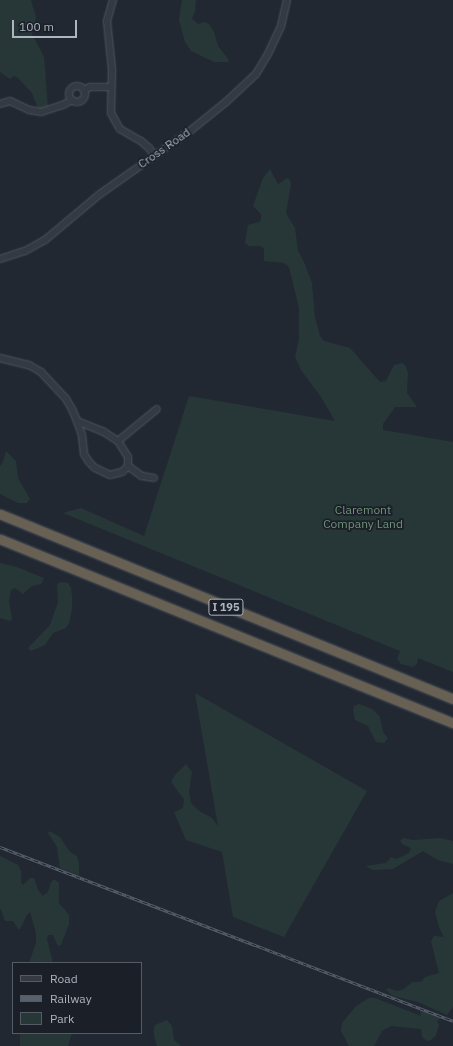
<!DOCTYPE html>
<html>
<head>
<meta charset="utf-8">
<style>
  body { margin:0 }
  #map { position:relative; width:453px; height:1046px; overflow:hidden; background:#212832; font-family:"IBM Plex Sans",sans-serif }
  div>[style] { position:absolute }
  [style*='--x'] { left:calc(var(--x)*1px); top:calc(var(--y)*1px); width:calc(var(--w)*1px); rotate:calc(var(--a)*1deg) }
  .green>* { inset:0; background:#273737 }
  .roads { filter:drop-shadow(0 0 1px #4f555e) drop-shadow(0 0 1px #4f555e) }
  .minor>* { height:6px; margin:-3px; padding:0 3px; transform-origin:3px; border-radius:3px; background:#343a43 }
  .minor>.ring { margin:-3px; padding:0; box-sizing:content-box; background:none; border:6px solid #343a43; border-radius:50% }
  .highway>* { height:9px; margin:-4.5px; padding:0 4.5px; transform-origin:4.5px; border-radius:4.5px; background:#686052 }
  .rail>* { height:3px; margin-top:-1.5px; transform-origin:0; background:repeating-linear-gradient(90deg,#1a1f28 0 4.5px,#58606c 0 9px); box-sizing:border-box; border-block:1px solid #58606c }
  span { translate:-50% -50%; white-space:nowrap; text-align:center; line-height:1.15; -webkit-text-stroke:3.5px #1a1f28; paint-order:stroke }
  .shield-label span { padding:1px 3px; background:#1a1f28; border:1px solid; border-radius:3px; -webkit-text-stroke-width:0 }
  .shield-label { font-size:11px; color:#aeb5c0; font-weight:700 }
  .street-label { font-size:12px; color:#aeb5c0 }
  .park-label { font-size:12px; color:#709379 }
  .legend { position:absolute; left:12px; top:962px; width:130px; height:72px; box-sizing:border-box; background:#1a1f28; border:1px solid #555b65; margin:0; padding:5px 7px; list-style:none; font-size:12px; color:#aeb5c0 }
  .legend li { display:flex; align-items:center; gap:8px; height:20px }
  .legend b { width:20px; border:1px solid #555b65 }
  .scale { position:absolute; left:12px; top:20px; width:65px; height:18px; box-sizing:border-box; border:2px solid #aeb5c0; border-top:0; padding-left:5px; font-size:12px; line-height:14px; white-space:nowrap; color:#aeb5c0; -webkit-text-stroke:3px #1a1f28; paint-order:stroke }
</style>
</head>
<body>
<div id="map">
  <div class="green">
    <div style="clip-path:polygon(0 0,31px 0,36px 17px,32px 34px,44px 57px,48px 108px,44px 111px,37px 106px,32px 93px,17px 77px,14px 76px,10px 79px,0 72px)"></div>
    <div style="clip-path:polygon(182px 0,196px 0,195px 11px,192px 19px,198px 24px,204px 22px,209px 24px,214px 32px,218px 46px,229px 60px,228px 62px,214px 62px,191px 51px,185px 42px,179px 20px)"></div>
    <div style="clip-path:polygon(270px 169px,278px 184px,287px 178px,290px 180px,291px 184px,286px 213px,295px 228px,298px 251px,304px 262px,312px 283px,315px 318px,320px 336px,324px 341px,350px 348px,380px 382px,386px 381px,394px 365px,403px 363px,406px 367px,408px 373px,407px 393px,417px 407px,395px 407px,383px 424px,383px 430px,453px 442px,453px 672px,418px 658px,417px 664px,413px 667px,401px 664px,397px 659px,400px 651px,63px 513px,81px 508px,144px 536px,189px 396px,335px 421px,321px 397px,301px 370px,295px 357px,299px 340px,299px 308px,289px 267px,284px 263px,264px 261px,264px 249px,261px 246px,249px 246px,245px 243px,248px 225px,259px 222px,261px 220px,261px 214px,253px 206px,263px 178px)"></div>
    <div style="clip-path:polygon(6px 451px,16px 461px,18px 478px,30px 499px,27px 503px,18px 503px,0 494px,0 466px,3px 462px)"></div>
    <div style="clip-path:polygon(0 563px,17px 567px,44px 578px,41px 584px,32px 586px,23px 594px,15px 588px,11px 590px,9px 601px,12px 619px,10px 621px,0 618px)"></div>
    <div style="clip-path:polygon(64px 582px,68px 583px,71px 588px,72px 596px,72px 609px,69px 623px,66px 628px,53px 633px,45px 645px,31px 651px,28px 648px,50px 625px,58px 602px,57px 586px,58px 583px)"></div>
    <div style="clip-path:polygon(195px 693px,367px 791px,284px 937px,233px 917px,222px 852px,186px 840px,174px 812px,183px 808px,184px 799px,171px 782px,175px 775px,186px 764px,192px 772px,189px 792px,191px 803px,199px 811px,212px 818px,218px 826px)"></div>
    <div style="clip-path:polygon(359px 704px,372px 709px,380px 717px,383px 732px,388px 738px,384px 743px,376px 742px,368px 726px,355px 720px,353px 709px,354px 706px)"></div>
    <div style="clip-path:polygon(49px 831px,60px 837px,70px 852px,77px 856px,79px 863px,79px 876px,60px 868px,57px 847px,48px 833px)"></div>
    <div style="clip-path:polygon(403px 838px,413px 840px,440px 838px,453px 841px,453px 864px,438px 860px,423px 851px,393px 869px,373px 870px,367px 867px,366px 866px,386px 863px,391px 857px,397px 859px,409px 853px,411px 848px,402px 844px,400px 841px)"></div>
    <div style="clip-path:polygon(0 856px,18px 865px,21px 871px,21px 882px,23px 885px,30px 878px,34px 878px,38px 890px,43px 896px,48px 892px,51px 882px,54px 879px,59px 883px,59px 903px,69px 915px,69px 924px,61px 945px,59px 946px,57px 944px,53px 935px,48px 935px,47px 939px,53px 963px,29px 963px,36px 943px,36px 933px,30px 912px,27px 915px,20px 929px,18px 929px,13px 921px,5px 921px,0 908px)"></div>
    <div style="clip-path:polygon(453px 893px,453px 1007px,447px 1015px,418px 1002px,393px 996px,386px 990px,388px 988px,397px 991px,404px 989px,412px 982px,421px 982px,425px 977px,439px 973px,431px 941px,434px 936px,444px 937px,439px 927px,435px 912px,439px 901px)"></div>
    <div style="clip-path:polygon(369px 998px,375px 998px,421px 1016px,420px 1010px,442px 1017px,437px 1021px,439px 1025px,436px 1035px,431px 1040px,427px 1041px,422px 1037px,421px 1029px,391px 1026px,382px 1031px,374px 1046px,349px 1046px,341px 1031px,342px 1023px,356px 1006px)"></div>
    <div style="clip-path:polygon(167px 1020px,172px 1026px,174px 1040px,181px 1046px,157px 1046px,154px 1035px,154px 1027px,155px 1025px)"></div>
    <div style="clip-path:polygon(20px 1033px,72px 1033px,68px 1046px,20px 1046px)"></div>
  </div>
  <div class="roads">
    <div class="minor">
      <div style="--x:113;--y:0;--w:22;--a:106"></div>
      <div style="--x:107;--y:21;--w:48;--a:84.1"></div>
      <div style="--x:112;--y:69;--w:44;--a:91.3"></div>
      <div style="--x:111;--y:113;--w:18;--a:61"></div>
      <div style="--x:120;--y:129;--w:24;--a:30"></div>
      <div style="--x:141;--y:141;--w:11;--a:41"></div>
      <div style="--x:149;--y:148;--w:9;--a:54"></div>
      <div class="ring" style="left:69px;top:86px;width:10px;height:10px"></div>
      <div style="--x:84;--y:90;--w:7;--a:-27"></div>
      <div style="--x:90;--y:87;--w:20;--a:0"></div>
      <div style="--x:0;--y:104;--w:10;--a:-17"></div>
      <div style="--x:10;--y:101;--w:21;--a:25"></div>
      <div style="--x:29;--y:110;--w:12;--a:9"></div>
      <div style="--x:41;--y:112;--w:23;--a:-18"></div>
      <div style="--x:63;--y:105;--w:10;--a:-29"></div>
      <div style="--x:0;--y:259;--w:26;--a:-18"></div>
      <div style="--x:25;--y:251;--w:23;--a:-29"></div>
      <div style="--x:45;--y:240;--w:72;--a:-39.9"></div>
      <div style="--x:100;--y:194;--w:110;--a:-35"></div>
      <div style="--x:190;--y:131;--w:46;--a:-38.9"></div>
      <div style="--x:226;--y:102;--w:41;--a:-43"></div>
      <div style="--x:256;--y:74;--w:23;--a:-59"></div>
      <div style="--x:268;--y:54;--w:31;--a:-65"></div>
      <div style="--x:281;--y:26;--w:27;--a:-77"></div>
      <div style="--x:0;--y:358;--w:30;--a:14"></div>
      <div style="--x:29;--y:365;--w:14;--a:30"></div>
      <div style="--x:41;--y:372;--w:37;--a:47"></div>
      <div style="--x:66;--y:399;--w:12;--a:59"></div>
      <div style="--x:72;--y:409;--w:13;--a:67"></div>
      <div style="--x:77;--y:421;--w:29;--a:22"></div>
      <div style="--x:104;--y:432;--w:17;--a:33"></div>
      <div style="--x:118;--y:441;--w:19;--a:58"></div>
      <div style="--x:128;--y:457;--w:9;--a:90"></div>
      <div style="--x:128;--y:466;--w:8;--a:135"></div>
      <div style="--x:122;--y:472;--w:12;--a:166"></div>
      <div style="--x:110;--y:475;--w:17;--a:-155"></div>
      <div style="--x:95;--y:468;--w:8;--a:-135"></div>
      <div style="--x:89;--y:462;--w:9;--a:-122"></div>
      <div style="--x:84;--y:454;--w:19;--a:-96"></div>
      <div style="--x:82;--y:435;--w:15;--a:-110"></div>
      <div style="--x:118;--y:441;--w:50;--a:-39.4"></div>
      <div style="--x:128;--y:466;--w:17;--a:36"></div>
      <div style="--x:142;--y:476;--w:12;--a:9"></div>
    </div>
    <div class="highway">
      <div style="--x:0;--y:514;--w:489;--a:22.2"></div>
      <div style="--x:0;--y:539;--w:489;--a:22.1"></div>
    </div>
  </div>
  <div class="rail">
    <div style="--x:0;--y:847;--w:485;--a:21"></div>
  </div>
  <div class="shield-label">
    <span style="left:226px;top:607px">I 195</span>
  </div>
  <div class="street-label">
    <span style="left:164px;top:148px;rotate:-35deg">Cross Road</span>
  </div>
  <div class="park-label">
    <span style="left:363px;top:517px">Claremont<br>Company Land</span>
  </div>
  <ul class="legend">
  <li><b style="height:5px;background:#343a43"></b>Road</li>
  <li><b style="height:5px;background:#58606c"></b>Railway</li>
  <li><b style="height:11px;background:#273737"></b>Park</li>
  </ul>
  <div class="scale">100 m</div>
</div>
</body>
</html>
